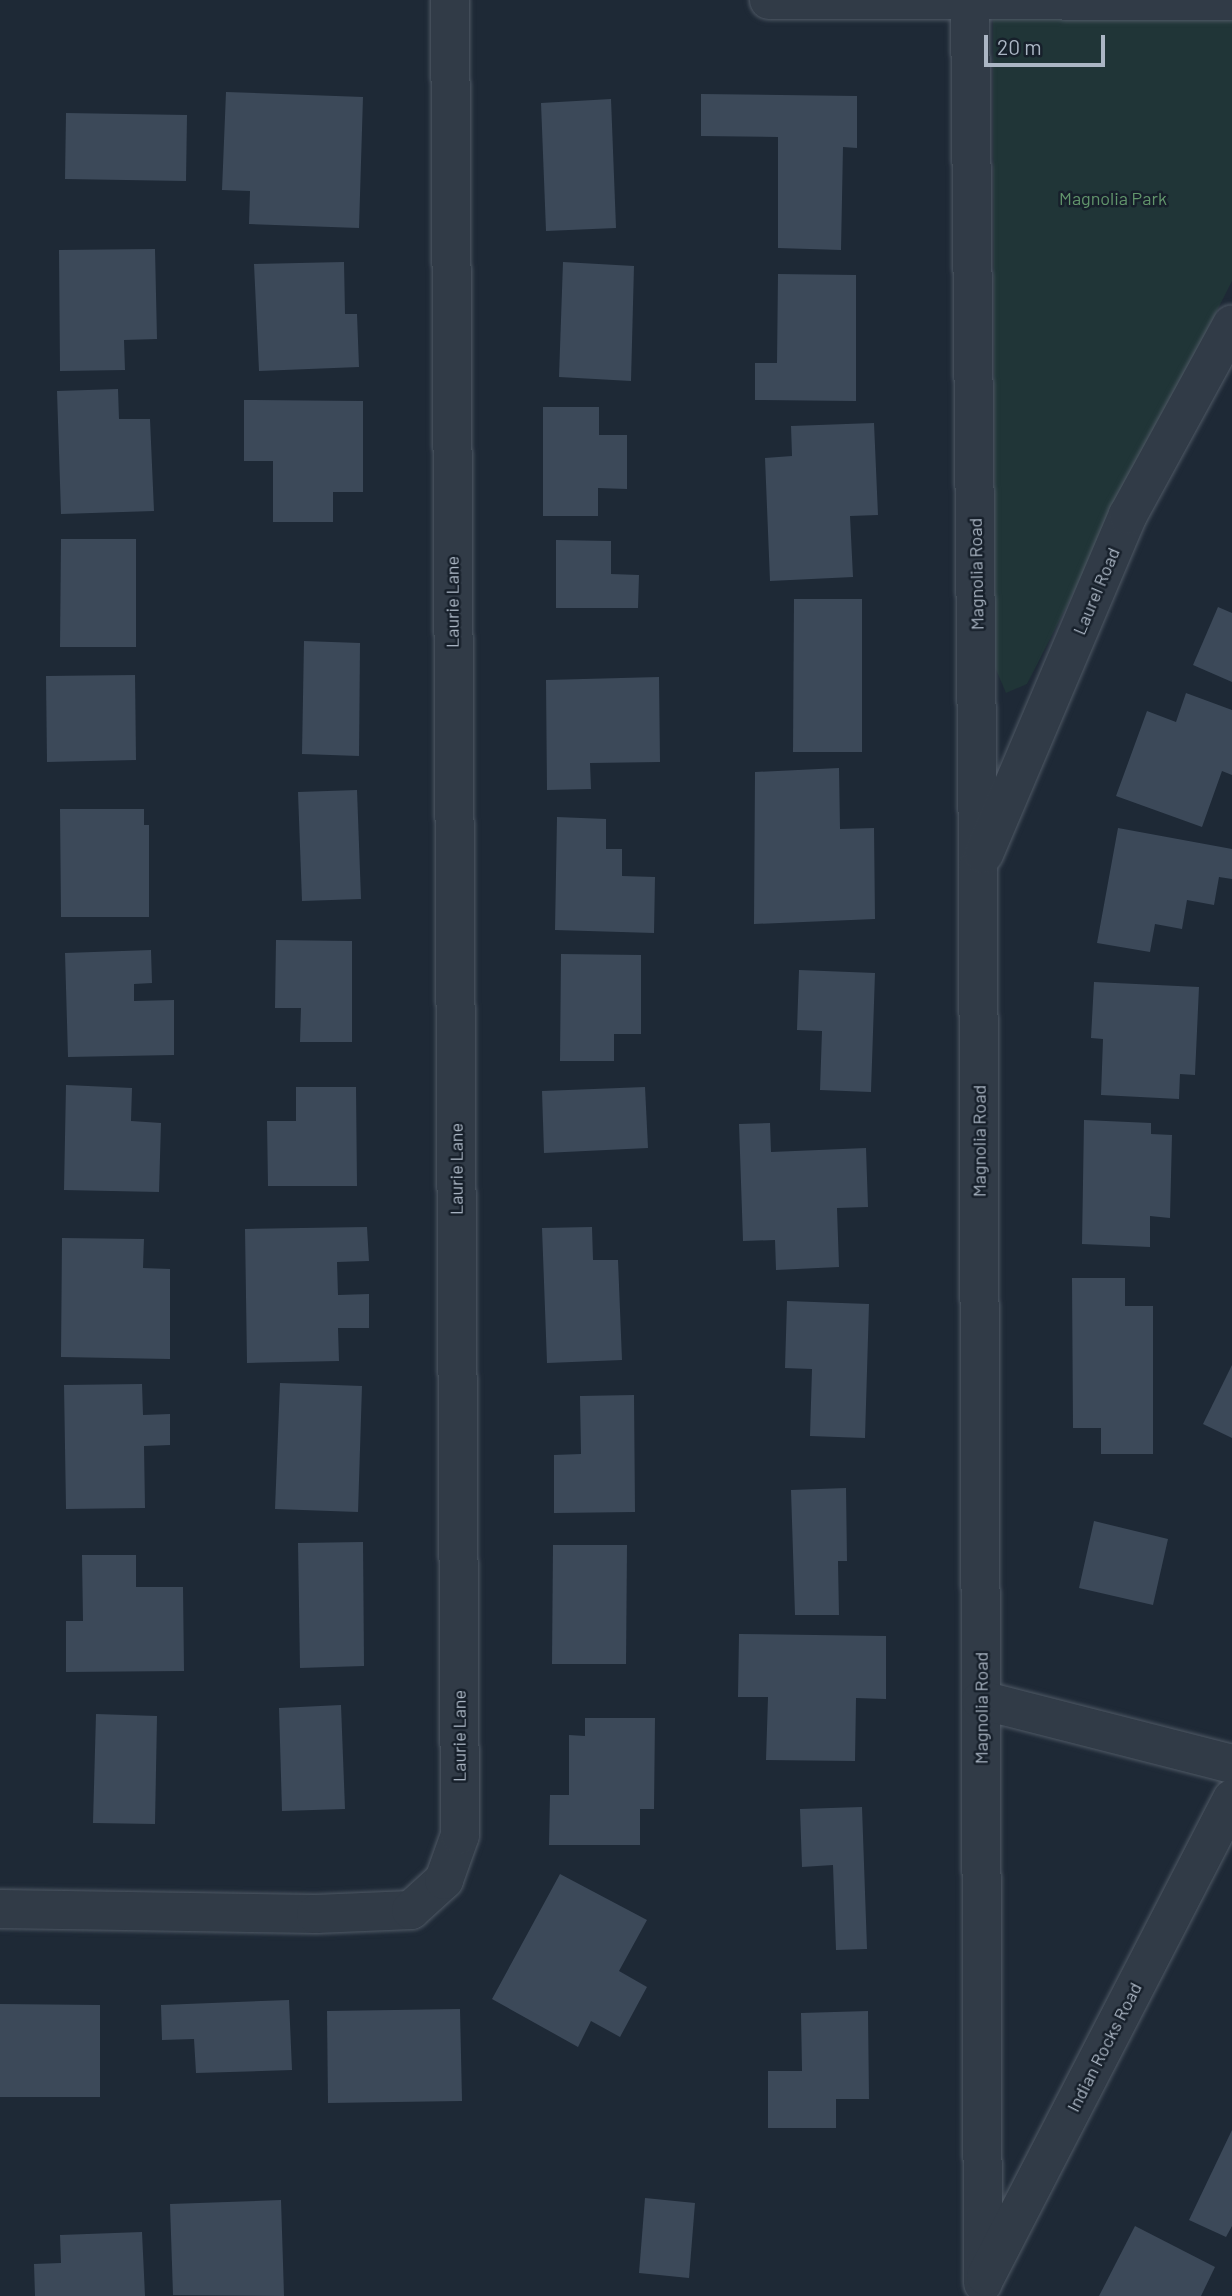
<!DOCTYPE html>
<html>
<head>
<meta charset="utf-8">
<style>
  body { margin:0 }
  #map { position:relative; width:1232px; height:2296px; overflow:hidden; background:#1e2936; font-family:Barlow,sans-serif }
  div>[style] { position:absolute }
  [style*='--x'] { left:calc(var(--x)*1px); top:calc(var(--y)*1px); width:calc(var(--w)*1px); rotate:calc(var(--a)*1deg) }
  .green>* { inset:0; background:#203537 }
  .building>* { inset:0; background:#3c4959 }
  .roads { filter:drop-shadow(0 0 2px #4f5965) drop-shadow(0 0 2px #4f5965) }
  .minor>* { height:38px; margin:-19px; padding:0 19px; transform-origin:19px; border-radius:19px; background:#313b47 }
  span { translate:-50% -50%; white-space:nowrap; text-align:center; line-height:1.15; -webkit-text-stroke:5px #17202b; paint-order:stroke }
  .park-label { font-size:18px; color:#62956c }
  .street-label { font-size:18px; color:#abb6c4 }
  .scale { position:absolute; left:984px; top:35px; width:121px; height:32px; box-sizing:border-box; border:4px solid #abb6c4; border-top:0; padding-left:9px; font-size:21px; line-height:24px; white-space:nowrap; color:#abb6c4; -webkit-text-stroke:5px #17202b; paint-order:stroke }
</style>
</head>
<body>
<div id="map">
  <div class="green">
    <div style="clip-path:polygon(993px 0,1232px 0,1232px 281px,1027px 684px,1006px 693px,995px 667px)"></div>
  </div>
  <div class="building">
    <div style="clip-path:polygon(226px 92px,363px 97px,359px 228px,249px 224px,250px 191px,222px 190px)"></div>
    <div style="clip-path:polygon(701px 94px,857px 96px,857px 148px,843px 147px,841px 250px,778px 248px,778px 137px,701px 136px)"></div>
    <div style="clip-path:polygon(611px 99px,616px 228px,546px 231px,541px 103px)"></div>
    <div style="clip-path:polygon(66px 113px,187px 115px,186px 181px,65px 179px)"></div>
    <div style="clip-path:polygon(155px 249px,157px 339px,124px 340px,125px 370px,60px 371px,59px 250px)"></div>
    <div style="clip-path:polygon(344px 262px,345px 314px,357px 314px,359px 367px,259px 371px,254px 264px)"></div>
    <div style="clip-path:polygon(563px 262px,634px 266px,631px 381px,559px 377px)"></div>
    <div style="clip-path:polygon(778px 274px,856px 275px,856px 401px,755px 400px,755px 363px,777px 363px)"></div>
    <div style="clip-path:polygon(118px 389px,119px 419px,150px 419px,154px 511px,61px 514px,57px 391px)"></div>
    <div style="clip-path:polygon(244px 400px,363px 401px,363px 492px,333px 492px,333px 522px,273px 522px,273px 461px,244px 461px)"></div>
    <div style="clip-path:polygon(543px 407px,599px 407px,599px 435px,627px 435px,627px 489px,598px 488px,598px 516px,543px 516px)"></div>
    <div style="clip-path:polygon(874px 423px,878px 515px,850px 516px,853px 577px,770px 581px,765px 458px,792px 456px,791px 426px)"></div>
    <div style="clip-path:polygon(61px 539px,136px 539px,136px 647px,60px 647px)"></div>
    <div style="clip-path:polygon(556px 540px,611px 541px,611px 574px,639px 575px,638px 608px,556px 608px)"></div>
    <div style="clip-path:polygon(794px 599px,862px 599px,862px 752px,793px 752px)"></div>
    <div style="clip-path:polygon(1218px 607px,1232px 613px,1232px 682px,1193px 665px)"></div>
    <div style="clip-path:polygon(304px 641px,360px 643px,359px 756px,302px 754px)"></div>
    <div style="clip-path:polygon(135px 675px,136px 760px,47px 762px,46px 676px)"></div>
    <div style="clip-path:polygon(659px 677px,660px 762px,590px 763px,591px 789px,547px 790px,546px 680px)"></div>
    <div style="clip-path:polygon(1186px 693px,1232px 710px,1232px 775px,1222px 771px,1202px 827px,1116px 796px,1147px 711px,1176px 722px)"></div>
    <div style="clip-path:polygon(839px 768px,840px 829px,874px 828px,875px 919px,754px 924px,755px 772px)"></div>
    <div style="clip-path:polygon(357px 790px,361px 899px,302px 901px,298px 792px)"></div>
    <div style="clip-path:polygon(60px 809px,144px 809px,144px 825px,149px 825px,149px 917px,61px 917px)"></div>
    <div style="clip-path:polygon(557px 817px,606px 819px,606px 849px,622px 849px,622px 876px,655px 877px,654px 933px,555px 930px)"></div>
    <div style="clip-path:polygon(1118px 828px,1232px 849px,1232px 879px,1219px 877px,1214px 905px,1187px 900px,1182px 929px,1155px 924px,1150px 952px,1097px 943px)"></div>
    <div style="clip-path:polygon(276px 940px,352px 941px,352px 1042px,300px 1042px,301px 1008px,275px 1008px)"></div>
    <div style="clip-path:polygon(151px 950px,152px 983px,134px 984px,134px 1001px,174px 1000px,174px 1055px,68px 1057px,65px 953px)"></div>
    <div style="clip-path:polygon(561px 954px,641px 955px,641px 1034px,614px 1034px,614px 1061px,560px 1061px)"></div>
    <div style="clip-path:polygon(799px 970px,875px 973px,871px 1092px,820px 1090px,822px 1031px,797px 1030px)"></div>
    <div style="clip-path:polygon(1094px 982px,1199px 987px,1195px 1075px,1180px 1074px,1179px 1099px,1101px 1095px,1103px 1039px,1091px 1038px)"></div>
    <div style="clip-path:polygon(66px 1085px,132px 1088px,131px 1121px,161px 1123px,159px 1192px,64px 1190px)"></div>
    <div style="clip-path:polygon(296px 1087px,356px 1087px,357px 1186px,268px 1186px,267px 1121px,296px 1121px)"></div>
    <div style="clip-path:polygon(645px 1087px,648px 1148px,544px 1153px,542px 1091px)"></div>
    <div style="clip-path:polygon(1084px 1120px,1151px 1123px,1151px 1134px,1172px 1135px,1170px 1218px,1150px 1216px,1150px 1247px,1082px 1244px)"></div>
    <div style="clip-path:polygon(770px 1123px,771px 1152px,866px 1148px,868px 1207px,837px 1208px,839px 1267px,776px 1270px,775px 1240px,743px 1241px,739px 1124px)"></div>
    <div style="clip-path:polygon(367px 1227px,369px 1261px,337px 1262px,338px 1295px,369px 1294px,369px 1328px,338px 1328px,339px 1361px,247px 1363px,245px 1229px)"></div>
    <div style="clip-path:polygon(592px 1227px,593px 1260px,618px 1260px,622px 1360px,547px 1363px,542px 1228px)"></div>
    <div style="clip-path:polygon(62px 1238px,144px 1239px,143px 1268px,170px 1269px,170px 1359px,61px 1357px)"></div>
    <div style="clip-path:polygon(1072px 1278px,1125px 1278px,1125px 1306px,1153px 1306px,1153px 1454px,1101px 1454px,1101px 1428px,1073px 1428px)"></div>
    <div style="clip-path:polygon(787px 1301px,869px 1304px,865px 1438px,810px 1436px,812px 1369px,785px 1368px)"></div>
    <div style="clip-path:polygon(1232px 1365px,1232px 1438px,1203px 1424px)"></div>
    <div style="clip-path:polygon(280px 1383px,362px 1386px,358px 1512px,275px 1509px)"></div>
    <div style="clip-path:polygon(142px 1384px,143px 1415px,170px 1414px,170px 1445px,144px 1446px,145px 1508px,66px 1509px,64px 1385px)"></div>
    <div style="clip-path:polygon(634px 1395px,635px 1512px,554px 1513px,554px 1455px,581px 1454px,580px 1396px)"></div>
    <div style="clip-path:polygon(846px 1488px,847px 1561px,838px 1561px,839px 1615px,795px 1615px,791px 1490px)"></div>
    <div style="clip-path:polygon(1094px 1521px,1168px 1539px,1153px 1605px,1079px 1588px)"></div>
    <div style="clip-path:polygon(363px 1542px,364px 1666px,300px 1668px,298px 1543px)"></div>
    <div style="clip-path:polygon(553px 1545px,627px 1545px,626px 1664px,552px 1664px)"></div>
    <div style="clip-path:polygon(82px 1555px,136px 1555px,136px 1587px,183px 1587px,184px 1671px,66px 1672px,66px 1621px,83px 1621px)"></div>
    <div style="clip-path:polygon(739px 1634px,886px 1636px,886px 1699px,856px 1698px,855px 1761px,766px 1760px,768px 1697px,738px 1697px)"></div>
    <div style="clip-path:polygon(341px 1705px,345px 1809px,282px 1811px,279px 1708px)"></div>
    <div style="clip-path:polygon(96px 1714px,157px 1716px,155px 1824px,93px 1823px)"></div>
    <div style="clip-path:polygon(585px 1718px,655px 1718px,654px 1809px,640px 1809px,640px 1845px,549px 1845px,550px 1795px,569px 1795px,569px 1735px,585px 1736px)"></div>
    <div style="clip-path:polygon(862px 1807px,867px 1949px,836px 1950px,833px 1865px,802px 1867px,800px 1809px)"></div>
    <div style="clip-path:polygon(560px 1874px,647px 1920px,619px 1971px,647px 1987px,620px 2037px,591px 2021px,578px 2047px,492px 1999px)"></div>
    <div style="clip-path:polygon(289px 2000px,292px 2070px,196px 2073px,194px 2039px,162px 2040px,161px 2005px)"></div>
    <div style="clip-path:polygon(0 2004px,100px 2005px,100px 2097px,0 2097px)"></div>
    <div style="clip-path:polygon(460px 2009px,462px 2101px,328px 2103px,327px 2011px)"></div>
    <div style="clip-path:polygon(868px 2011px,869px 2099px,836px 2099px,836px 2128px,768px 2128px,768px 2071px,802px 2071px,801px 2013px)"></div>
    <div style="clip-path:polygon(1232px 2130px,1232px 2226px,1226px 2237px,1189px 2220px)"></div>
    <div style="clip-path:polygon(645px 2198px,695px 2203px,689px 2278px,639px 2273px)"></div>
    <div style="clip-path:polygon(281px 2200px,284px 2296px,173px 2295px,170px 2204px)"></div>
    <div style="clip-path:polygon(1135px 2226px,1215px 2267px,1201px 2296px,1099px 2296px)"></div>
    <div style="clip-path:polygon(142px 2232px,145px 2296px,35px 2296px,34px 2264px,61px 2263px,60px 2235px)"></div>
  </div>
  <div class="roads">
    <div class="minor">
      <div style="--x:769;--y:0;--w:463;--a:0.1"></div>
      <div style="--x:970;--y:0;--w:867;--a:89.47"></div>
      <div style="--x:978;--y:867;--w:1416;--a:89.8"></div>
      <div style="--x:984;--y:854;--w:368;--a:-67"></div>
      <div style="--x:1128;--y:515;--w:217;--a:-61.4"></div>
      <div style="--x:981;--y:1700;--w:259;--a:14.3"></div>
      <div style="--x:0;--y:1909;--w:316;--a:0.9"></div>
      <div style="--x:316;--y:1914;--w:95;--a:-2.4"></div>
      <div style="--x:411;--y:1910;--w:45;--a:-42.3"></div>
      <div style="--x:444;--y:1880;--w:48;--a:-70.4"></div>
      <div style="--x:460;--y:1835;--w:1835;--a:-90.31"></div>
      <div style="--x:986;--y:2276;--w:537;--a:-62.72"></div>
    </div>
  </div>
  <div class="park-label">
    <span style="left:1113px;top:198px">Magnolia Park</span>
  </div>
  <div class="street-label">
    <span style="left:976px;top:574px;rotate:-91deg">Magnolia Road</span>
    <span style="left:1096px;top:591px;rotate:-67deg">Laurel Road</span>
    <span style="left:452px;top:602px;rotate:-90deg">Laurie Lane</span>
    <span style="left:979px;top:1141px;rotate:-90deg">Magnolia Road</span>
    <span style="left:456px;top:1169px;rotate:-90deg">Laurie Lane</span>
    <span style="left:981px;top:1708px;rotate:-90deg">Magnolia Road</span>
    <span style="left:459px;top:1736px;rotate:-90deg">Laurie Lane</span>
    <span style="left:1104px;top:2047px;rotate:-63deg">Indian Rocks Road</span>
  </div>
  <div class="scale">20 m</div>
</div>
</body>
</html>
